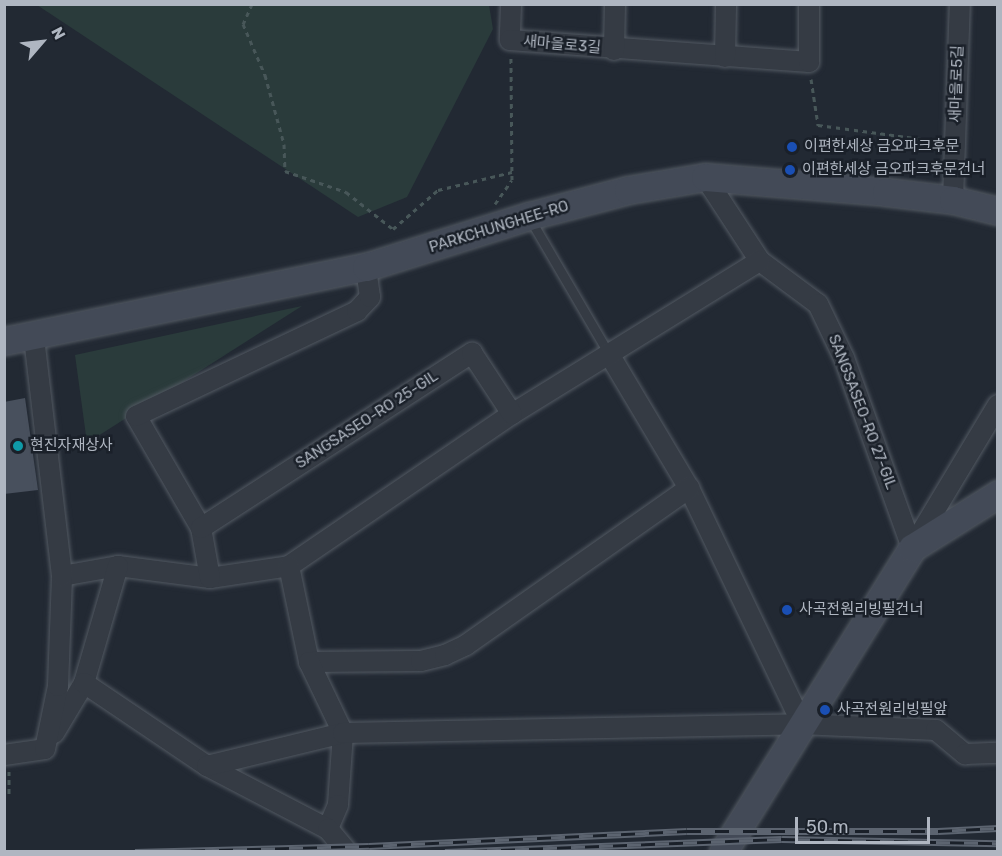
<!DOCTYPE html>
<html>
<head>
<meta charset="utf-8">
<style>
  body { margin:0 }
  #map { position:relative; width:1002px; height:856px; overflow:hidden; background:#222933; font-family:Rubik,"Noto Sans KR",sans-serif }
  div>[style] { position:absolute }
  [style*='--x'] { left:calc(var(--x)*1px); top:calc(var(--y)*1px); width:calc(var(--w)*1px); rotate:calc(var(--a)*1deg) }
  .green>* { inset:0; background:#2a3b3b }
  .building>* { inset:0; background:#48505d }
  .path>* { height:3px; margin-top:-1.5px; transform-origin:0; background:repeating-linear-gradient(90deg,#485759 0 4.5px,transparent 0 9px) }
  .roads { filter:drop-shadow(0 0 2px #525962) drop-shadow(0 0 2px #525962) }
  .lane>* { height:9px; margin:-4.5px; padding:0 4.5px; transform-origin:4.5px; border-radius:4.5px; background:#353b44 }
  .street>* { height:20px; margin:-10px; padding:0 10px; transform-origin:10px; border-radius:10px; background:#353b44 }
  .secondary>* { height:27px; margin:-13.5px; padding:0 13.5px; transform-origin:13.5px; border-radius:13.5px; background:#434a57 }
  .rail>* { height:7px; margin-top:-3.5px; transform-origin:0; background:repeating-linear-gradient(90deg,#1a2029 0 14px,#5c6470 0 28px); box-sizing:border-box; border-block:2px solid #5c6470 }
  .dots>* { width:16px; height:16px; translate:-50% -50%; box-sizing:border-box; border:3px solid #1a2029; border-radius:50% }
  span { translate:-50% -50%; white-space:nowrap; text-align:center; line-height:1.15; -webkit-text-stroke:5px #1a2029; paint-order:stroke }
  .street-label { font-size:15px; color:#afb6c1 }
  .poi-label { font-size:15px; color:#afb6c1 }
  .left { translate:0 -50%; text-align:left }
  .frame { position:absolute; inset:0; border:6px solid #afb6c1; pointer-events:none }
  .north { position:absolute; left:12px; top:12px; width:60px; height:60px; -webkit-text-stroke:4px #1a2029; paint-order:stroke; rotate:62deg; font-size:16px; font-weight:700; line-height:24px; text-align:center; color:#afb6c1 }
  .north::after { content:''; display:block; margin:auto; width:21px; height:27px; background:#afb6c1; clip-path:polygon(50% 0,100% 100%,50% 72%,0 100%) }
  .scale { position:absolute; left:795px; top:817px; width:135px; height:27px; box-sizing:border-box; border:3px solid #afb6c1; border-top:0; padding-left:8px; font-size:18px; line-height:21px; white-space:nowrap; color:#afb6c1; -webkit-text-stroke:4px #1a2029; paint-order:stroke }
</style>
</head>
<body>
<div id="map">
  <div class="green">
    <div style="clip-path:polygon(37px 5px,489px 5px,493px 29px,407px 197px,358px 217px)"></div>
    <div style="clip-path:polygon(302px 306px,87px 443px,75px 355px)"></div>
  </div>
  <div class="building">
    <div style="clip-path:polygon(25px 398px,38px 490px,4px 494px,4px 402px)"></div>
  </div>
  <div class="path">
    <div style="--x:252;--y:4;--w:22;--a:114"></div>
    <div style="--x:243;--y:24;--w:56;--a:66.7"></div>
    <div style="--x:265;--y:75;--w:72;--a:74.6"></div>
    <div style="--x:284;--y:144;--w:27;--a:88"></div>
    <div style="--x:285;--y:171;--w:65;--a:19"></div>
    <div style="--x:346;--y:192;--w:60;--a:38.2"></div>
    <div style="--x:393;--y:229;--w:60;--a:-40.9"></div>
    <div style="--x:438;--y:190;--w:76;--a:-13.7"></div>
    <div style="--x:811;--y:79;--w:47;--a:81.3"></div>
    <div style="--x:818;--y:125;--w:120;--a:7.7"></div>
    <div style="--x:495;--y:204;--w:29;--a:-55"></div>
    <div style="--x:512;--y:180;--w:123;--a:-90.5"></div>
    <div style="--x:9;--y:771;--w:25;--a:90"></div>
  </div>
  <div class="roads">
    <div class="lane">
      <div style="--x:530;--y:219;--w:156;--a:59.7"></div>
    </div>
    <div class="street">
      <div style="--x:511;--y:4;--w:36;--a:92"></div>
      <div style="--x:510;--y:40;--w:300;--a:4.2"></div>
      <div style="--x:809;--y:62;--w:58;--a:-90"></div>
      <div style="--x:614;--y:50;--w:46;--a:-88.8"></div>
      <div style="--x:725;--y:57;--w:53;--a:-88.9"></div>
      <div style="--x:705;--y:177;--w:100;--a:56.8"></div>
      <div style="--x:760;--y:261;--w:72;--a:36.6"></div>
      <div style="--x:818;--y:304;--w:60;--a:64.3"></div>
      <div style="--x:844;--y:358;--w:202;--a:70.3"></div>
      <div style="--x:953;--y:200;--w:196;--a:-88"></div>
      <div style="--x:609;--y:354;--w:156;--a:59.2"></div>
      <div style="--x:689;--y:488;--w:262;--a:64.4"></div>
      <div style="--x:201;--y:528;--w:129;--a:-120.1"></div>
      <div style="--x:136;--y:416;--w:245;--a:-25.4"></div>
      <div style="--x:357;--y:311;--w:19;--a:-47"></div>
      <div style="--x:370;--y:297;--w:30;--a:-98"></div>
      <div style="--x:915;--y:543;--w:161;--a:-59"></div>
      <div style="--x:118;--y:566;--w:93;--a:7.4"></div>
      <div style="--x:210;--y:578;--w:80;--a:-8.6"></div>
      <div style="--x:289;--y:566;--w:270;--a:-34.3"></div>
      <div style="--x:512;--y:414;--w:291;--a:-31.7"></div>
      <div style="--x:289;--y:566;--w:98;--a:78.2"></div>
      <div style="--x:309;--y:662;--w:112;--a:-0.5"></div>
      <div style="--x:421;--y:661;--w:25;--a:-14"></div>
      <div style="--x:445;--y:655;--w:23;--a:-25"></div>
      <div style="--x:466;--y:645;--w:273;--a:-35.1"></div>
      <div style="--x:62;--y:576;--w:57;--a:-10.1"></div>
      <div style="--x:118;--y:566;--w:122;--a:106.2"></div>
      <div style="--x:210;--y:578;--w:51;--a:-100.2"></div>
      <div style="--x:201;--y:528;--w:323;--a:-32.9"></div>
      <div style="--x:472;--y:353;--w:73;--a:56.7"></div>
      <div style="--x:309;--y:662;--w:79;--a:64.4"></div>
      <div style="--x:343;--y:733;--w:72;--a:94"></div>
      <div style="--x:338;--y:805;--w:26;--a:113"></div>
      <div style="--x:54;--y:733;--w:58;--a:-59"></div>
      <div style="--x:84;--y:683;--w:148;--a:34"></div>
      <div style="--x:207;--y:766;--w:136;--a:27.5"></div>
      <div style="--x:328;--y:829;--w:30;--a:50"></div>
      <div style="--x:4;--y:755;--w:41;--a:-8.3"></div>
      <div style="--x:45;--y:749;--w:64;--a:-78.3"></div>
      <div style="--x:58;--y:686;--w:110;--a:-87.9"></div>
      <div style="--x:62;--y:576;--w:242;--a:-96.7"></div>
      <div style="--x:207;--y:766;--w:140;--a:-13.6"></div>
      <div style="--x:343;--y:733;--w:459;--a:-1.1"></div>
      <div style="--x:802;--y:724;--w:134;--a:2.6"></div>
      <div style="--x:936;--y:730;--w:38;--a:40"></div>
      <div style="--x:965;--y:754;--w:33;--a:-2"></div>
    </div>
    <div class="secondary">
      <div style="--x:4;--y:341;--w:369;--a:-11.6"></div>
      <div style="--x:366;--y:267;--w:171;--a:-17.4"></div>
      <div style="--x:529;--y:216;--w:102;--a:-14.7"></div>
      <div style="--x:628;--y:190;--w:78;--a:-9.6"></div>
      <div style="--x:705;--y:177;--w:182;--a:4.7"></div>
      <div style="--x:886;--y:192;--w:67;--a:6.8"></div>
      <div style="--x:953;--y:200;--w:46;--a:13.7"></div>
      <div style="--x:723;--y:852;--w:358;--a:-58.1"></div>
      <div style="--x:912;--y:548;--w:102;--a:-32.1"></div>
    </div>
  </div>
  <div class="rail">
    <div style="--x:135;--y:852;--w:234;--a:-1.5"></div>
    <div style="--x:369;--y:846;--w:318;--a:-2.7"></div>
    <div style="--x:687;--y:831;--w:251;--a:0"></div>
    <div style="--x:938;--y:831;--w:60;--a:-2.9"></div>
    <div style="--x:445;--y:852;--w:337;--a:-2.2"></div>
    <div style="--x:782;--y:839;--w:216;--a:1.1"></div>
  </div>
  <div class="dots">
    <div style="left:792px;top:147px;background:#1a4fb4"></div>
    <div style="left:790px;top:170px;background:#1a4fb4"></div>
    <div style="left:18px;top:446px;background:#0f9aa8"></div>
    <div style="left:787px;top:610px;background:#1a4fb4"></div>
    <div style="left:825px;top:710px;background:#1a4fb4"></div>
  </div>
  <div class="street-label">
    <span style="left:562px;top:45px;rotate:5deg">새마을로3길</span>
    <span style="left:957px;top:84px;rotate:-88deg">새마을로5길</span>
    <span style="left:499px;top:227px;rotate:-17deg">PARKCHUNGHEE-RO</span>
    <span style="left:862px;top:412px;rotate:69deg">SANGSASEO-RO 27-GIL</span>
    <span style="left:367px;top:420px;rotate:-33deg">SANGSASEO-RO 25-GIL</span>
  </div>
  <div class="poi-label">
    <span class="left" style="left:804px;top:147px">이편한세상 금오파크후문</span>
    <span class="left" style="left:802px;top:170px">이편한세상 금오파크후문건너</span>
    <span class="left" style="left:30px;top:446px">현진자재상사</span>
    <span class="left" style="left:799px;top:610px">사곡전원리빙필건너</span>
    <span class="left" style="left:837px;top:710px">사곡전원리빙필앞</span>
  </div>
  <div class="frame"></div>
  <div class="north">N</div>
  <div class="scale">50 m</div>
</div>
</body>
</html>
